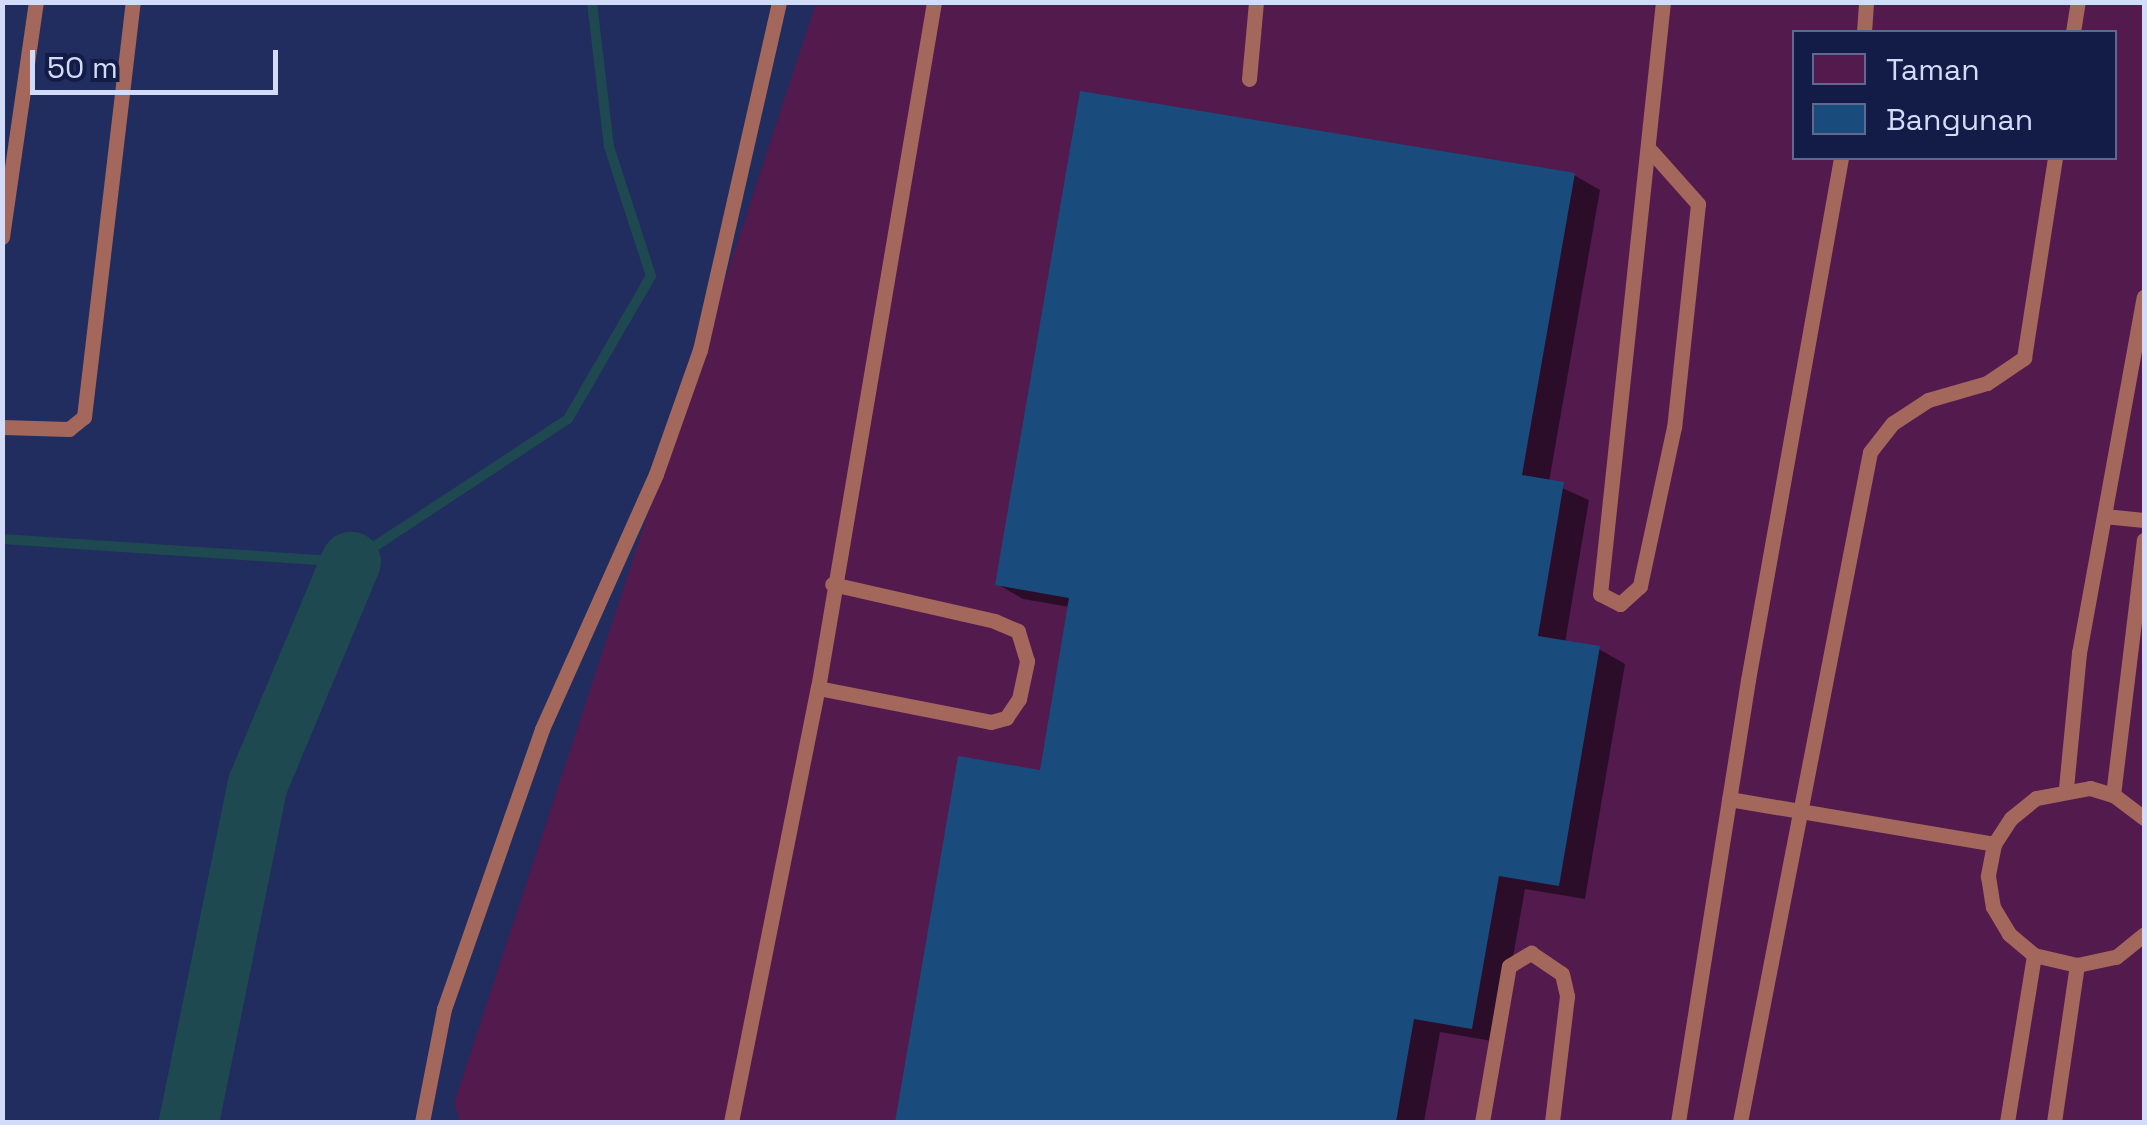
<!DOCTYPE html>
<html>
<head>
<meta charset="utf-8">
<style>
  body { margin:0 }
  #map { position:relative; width:2147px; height:1125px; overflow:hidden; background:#1c2652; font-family:"Space Grotesk",sans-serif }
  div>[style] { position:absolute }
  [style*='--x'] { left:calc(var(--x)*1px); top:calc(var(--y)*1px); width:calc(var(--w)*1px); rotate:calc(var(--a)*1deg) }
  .built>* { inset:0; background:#212c5f }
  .green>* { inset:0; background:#531a4e }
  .shadow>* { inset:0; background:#0007 }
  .stream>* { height:10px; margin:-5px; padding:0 5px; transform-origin:5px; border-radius:5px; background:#1e4951 }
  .river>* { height:60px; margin:-30px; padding:0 30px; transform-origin:30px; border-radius:30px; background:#1e4951 }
  .building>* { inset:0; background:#194b7c }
  .service>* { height:15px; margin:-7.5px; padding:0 7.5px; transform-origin:7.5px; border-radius:7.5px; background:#a4675b }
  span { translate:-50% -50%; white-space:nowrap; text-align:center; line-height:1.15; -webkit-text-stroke:8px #131b47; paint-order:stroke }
  .frame { position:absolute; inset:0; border:5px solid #d2dbf8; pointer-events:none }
  .legend { position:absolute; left:1792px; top:30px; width:325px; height:130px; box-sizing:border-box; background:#131b47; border:2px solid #5f688e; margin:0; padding:12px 18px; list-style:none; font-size:30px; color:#d2dbf8 }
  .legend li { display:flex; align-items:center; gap:20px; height:50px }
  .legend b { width:50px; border:2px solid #5f688e }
  .scale { position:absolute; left:30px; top:50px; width:248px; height:45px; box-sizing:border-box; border:5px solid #d2dbf8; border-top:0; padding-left:12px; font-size:30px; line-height:35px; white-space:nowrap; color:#d2dbf8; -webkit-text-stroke:8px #131b47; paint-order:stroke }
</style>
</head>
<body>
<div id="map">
  <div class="built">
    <div style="clip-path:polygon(evenodd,2px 3px,2144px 3px,2144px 1122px,3px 1122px,2px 3px,1794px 32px,2114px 32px,2114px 158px,1794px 158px,1794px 32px)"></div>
  </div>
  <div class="green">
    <div style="clip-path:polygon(evenodd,816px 3px,2144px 3px,2144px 1122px,460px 1122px,454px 1103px,816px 3px,1794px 32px,2114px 32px,2114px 158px,1794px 158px,1794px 32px)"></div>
  </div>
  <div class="shadow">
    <div style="clip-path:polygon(1574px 175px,1600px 190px,1549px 482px,1589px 500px,1565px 643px,1599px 649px,1625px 664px,1585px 899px,1525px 889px,1498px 1042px,1440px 1032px,1424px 1122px,898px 1122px,960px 759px,1042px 773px,1070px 607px,1023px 599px,997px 584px)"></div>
  </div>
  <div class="stream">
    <div style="--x:2;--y:539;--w:350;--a:3.8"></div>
    <div style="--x:351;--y:562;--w:260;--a:-33.4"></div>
    <div style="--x:568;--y:419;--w:165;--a:-59.9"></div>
    <div style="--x:651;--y:276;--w:136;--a:-108"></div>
    <div style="--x:609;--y:147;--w:146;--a:-96.7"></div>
  </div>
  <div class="river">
    <div style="--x:189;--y:1122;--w:345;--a:-78.5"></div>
    <div style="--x:258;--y:784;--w:241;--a:-67.3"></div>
  </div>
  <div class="building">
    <div style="clip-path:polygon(1080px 91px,1575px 173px,1522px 475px,1564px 482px,1538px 636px,1600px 646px,1559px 886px,1499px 876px,1472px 1029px,1414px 1019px,1396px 1122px,895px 1122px,958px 756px,1040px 770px,1069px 598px,995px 585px)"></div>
  </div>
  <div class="service">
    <div style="--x:1864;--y:32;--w:30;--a:-86"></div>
    <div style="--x:2073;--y:32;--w:30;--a:-81"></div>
    <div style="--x:1249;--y:79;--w:77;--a:-84.8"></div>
    <div style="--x:1651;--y:151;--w:71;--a:48.4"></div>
    <div style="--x:1698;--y:204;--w:224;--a:96.1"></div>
    <div style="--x:1674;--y:427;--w:163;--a:102.1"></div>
    <div style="--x:1640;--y:586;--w:27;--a:138"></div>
    <div style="--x:1620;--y:604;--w:22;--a:-153"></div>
    <div style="--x:1600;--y:594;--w:595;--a:-83.93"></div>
    <div style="--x:2;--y:237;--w:237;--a:-81.8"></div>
    <div style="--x:2;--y:427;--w:67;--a:1.7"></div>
    <div style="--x:69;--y:429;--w:19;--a:-39"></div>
    <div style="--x:84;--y:417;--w:418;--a:-83.3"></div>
    <div style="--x:2104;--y:516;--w:40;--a:5.7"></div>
    <div style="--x:818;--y:688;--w:176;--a:11.1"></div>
    <div style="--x:991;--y:722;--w:16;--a:-15"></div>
    <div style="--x:1006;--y:718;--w:23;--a:-56"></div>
    <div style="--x:1019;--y:699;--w:39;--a:-78"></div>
    <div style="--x:1027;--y:661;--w:31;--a:-107"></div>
    <div style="--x:1018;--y:631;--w:25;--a:-157"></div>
    <div style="--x:995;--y:621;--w:167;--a:-167.2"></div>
    <div style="--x:2066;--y:788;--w:136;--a:-84.5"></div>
    <div style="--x:2079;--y:653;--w:362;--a:-79.7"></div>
    <div style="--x:2113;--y:795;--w:257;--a:-83.1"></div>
    <div style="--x:1729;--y:799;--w:269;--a:9.6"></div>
    <div style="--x:2144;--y:818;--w:39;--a:-143"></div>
    <div style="--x:2113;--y:795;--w:24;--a:-163"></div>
    <div style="--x:2090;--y:788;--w:55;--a:169.5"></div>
    <div style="--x:2036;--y:798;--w:32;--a:141"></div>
    <div style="--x:2011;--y:818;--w:31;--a:123"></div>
    <div style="--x:1994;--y:844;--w:33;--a:101"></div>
    <div style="--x:1988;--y:876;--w:31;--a:81"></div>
    <div style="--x:1993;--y:907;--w:31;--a:59"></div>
    <div style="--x:2009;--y:934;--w:33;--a:40"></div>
    <div style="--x:2034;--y:955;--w:44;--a:13.1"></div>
    <div style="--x:2077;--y:965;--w:40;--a:-12"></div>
    <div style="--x:2116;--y:957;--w:36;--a:-39"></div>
    <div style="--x:422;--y:1122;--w:115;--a:-79"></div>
    <div style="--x:444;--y:1009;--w:297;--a:-70.7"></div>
    <div style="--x:542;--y:729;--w:279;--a:-65.9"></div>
    <div style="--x:656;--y:474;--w:132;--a:-70.5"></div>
    <div style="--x:700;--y:350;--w:357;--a:-77.2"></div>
    <div style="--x:731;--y:1122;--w:443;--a:-78.7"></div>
    <div style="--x:818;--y:688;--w:696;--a:-80.4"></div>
    <div style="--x:1482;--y:1122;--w:158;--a:-80.2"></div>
    <div style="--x:1509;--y:966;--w:26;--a:-31"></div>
    <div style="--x:1531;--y:953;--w:37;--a:34"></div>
    <div style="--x:1562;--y:974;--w:23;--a:77"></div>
    <div style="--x:1567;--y:996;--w:127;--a:96.8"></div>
    <div style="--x:1678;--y:1122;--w:448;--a:-81"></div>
    <div style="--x:1748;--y:680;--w:530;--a:-79.9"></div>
    <div style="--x:1740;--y:1122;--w:682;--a:-79.02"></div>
    <div style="--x:1870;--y:452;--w:37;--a:-52"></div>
    <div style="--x:1893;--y:423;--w:42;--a:-33.3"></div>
    <div style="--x:1928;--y:400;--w:61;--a:-16.1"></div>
    <div style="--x:1987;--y:383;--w:45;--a:-34"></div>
    <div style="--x:2024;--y:358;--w:202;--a:-81.2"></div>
    <div style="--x:2007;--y:1122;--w:169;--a:-80.8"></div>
    <div style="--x:2054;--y:1122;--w:159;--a:-81.7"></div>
  </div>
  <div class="frame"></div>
  <ul class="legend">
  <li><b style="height:28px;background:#531a4e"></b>Taman</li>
  <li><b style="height:28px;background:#194b7c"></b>Bangunan</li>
  </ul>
  <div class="scale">50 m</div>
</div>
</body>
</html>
